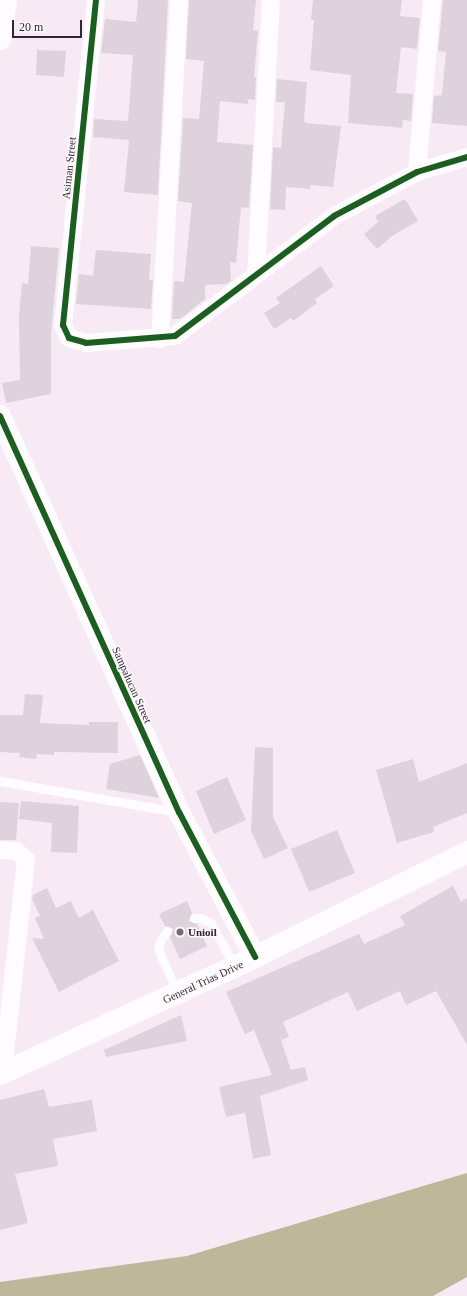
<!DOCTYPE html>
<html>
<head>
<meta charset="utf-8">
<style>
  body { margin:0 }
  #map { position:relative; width:467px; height:1296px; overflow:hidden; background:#f7eaf5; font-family:Georgia,serif }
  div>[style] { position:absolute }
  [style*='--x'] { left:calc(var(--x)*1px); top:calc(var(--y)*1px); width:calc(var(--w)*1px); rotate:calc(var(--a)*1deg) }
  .water>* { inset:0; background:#beb799 }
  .building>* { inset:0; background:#ded3dc }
  .service>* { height:9px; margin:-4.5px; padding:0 4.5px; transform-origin:4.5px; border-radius:4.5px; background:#fefcfe }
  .minor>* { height:18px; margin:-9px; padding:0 9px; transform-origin:9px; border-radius:9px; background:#fefcfe }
  .tertiary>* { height:22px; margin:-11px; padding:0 11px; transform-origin:11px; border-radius:11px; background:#fefcfe }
  .secondary>* { height:22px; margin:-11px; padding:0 11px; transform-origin:11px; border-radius:11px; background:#fefcfe }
  .cycleway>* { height:6px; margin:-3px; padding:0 3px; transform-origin:3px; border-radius:3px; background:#1b5e20 }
  .dots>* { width:11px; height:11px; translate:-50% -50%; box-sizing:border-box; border:2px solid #fef9fd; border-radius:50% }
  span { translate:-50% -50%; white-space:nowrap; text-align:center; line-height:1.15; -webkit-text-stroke:3px #fef9fd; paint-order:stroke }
  .street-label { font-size:11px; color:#30272f }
  .poi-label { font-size:11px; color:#30272f; font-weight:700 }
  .left { translate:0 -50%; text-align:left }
  .scale { position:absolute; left:12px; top:20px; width:70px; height:18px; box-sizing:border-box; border:2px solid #30272f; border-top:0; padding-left:5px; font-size:12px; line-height:14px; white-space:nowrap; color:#30272f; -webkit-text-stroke:3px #fef9fd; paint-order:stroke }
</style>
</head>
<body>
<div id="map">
  <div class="water">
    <div style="clip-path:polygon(467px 1173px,467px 1277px,433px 1296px,0 1296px,0 1282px,187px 1256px)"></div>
  </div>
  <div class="building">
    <div style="clip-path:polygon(138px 0,168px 0,158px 195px,124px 192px,129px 140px,93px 137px,94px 119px,128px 121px,133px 55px,101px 53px,105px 19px,136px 22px)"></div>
    <div style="clip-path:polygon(189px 0,256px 0,253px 30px,258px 31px,254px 77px,256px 77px,255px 100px,248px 99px,248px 104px,220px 101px,217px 142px,253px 145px,249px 208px,241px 207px,236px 263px,230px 262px,231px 281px,226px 284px,205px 285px,205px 299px,180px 319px,172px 319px,174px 281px,184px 282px,192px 203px,178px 201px,183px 118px,199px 119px,204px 61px,186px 59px)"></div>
    <div style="clip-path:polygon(313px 0,402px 0,400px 16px,420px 18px,417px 49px,401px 47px,396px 93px,413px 94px,411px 121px,403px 120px,402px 128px,348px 123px,351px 75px,310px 70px,314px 20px,311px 20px)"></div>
    <div style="clip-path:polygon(443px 0,467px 0,467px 126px,432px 123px,434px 96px,442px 95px,446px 52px,438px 51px)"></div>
    <div style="clip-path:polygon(37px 50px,66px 51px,64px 77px,36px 75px)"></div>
    <div style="clip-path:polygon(277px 79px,307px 82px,304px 121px,306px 123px,341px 126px,333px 187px,310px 185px,310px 189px,286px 187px,285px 210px,270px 209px,273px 147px,281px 148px,285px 102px,276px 102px)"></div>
    <div style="clip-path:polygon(405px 199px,418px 221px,392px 236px,377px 249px,364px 234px,378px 222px,375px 216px)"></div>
    <div style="clip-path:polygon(31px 246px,59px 248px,51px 333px,51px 394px,6px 403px,2px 383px,20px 380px,19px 315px,22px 283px,28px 284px)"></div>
    <div style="clip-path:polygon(96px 250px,151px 254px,149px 280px,153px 280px,151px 309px,76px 304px,79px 274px,93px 276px)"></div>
    <div style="clip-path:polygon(321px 266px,334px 286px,315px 299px,317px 303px,293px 321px,291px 318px,274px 329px,264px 313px,280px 303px,276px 298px)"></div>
    <div style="clip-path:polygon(25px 694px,43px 695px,40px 723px,89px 725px,89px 722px,118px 722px,118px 753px,54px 752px,54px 755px,37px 754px,36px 759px,19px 757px,20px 753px,0 752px,0 715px,23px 715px)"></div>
    <div style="clip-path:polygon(255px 747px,273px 748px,273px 817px,288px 848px,264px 859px,251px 831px)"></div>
    <div style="clip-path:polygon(140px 755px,159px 798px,106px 789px,110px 764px)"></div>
    <div style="clip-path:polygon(413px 759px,419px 782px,467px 763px,467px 813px,433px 827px,434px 832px,397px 843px,376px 770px)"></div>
    <div style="clip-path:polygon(227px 777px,246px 820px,214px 834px,196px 791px)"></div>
    <div style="clip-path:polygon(21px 801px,79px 806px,77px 853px,51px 852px,52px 823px,19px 819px)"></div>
    <div style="clip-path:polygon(0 802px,19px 803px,16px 840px,0 840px)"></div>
    <div style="clip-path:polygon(337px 830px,355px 873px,309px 892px,291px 849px)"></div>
    <div style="clip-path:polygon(453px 886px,461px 902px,467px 898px,467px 1045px,436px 991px,406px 1005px,400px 991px,357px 1011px,348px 992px,283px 1022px,289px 1037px,281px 1040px,291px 1070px,305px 1067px,308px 1080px,260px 1096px,271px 1155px,253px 1159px,245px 1113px,226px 1117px,219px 1087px,272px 1075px,254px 1030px,245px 1034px,226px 992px,359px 934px,364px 944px,405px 925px,400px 916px)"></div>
    <div style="clip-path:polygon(47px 888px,56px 908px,71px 901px,79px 918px,93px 910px,119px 961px,59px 992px,32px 938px,44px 939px,35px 918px,40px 916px,32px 899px,33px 895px)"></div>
    <div style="clip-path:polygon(187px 901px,192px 913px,189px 921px,197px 924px,207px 946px,180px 959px,170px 937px,173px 929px,165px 926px,159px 914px)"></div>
    <div style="clip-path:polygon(181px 1015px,187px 1041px,106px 1057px,104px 1050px)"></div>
    <div style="clip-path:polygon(44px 1089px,49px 1107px,92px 1100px,97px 1131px,53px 1139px,58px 1166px,15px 1174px,28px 1223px,0 1230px,0 1100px)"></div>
  </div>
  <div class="service">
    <div style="--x:0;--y:781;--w:180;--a:9.9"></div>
    <div style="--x:194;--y:918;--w:7;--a:0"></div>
    <div style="--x:201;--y:918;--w:11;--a:27"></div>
    <div style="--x:211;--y:923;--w:50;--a:61.4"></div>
    <div style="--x:167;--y:931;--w:12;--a:125"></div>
    <div style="--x:160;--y:941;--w:8;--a:104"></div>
    <div style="--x:158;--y:949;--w:47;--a:66.2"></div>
  </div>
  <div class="minor">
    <div style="--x:96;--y:0;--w:327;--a:95.8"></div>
    <div style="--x:63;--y:325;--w:14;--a:65"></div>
    <div style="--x:69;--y:338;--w:18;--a:16"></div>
    <div style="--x:86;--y:343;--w:89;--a:-4.5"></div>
    <div style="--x:175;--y:336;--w:199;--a:-37"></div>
    <div style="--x:334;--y:216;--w:94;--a:-27.9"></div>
    <div style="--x:417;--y:172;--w:52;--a:-16.7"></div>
    <div style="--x:417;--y:172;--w:173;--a:-85"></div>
    <div style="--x:256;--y:275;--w:275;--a:-86.9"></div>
    <div style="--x:160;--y:339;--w:340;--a:-86.8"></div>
    <div style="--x:0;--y:850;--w:16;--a:4"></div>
    <div style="--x:16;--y:851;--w:13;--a:42"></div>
    <div style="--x:26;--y:860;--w:213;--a:96.2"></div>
  </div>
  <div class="tertiary">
    <div style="--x:0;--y:39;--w:39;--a:-81"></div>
    <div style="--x:0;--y:416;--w:435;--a:65.7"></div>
    <div style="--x:179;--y:812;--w:164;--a:62.3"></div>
  </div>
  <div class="secondary">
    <div style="--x:0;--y:1074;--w:281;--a:-24.6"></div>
    <div style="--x:255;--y:957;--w:237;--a:-26.3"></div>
  </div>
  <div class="cycleway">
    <div style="--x:96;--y:0;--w:327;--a:95.8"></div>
    <div style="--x:63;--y:325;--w:14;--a:65"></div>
    <div style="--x:69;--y:338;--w:18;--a:16"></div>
    <div style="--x:86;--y:343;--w:89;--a:-4.5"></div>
    <div style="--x:175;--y:336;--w:199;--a:-37"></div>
    <div style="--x:334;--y:216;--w:94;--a:-27.9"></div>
    <div style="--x:417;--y:172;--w:52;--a:-16.7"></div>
    <div style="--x:0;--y:416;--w:435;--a:65.7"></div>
    <div style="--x:179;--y:812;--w:164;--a:62.3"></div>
  </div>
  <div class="dots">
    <div style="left:180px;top:932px;background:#766b74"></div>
  </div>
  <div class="street-label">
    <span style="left:69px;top:168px;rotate:-84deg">Asiman Street</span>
    <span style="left:132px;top:685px;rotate:66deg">Sampalucan Street</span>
    <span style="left:203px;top:982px;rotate:-25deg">General Trias Drive</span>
  </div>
  <div class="poi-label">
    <span class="left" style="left:188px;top:932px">Unioil</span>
  </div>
  <div class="scale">20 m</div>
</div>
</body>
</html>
